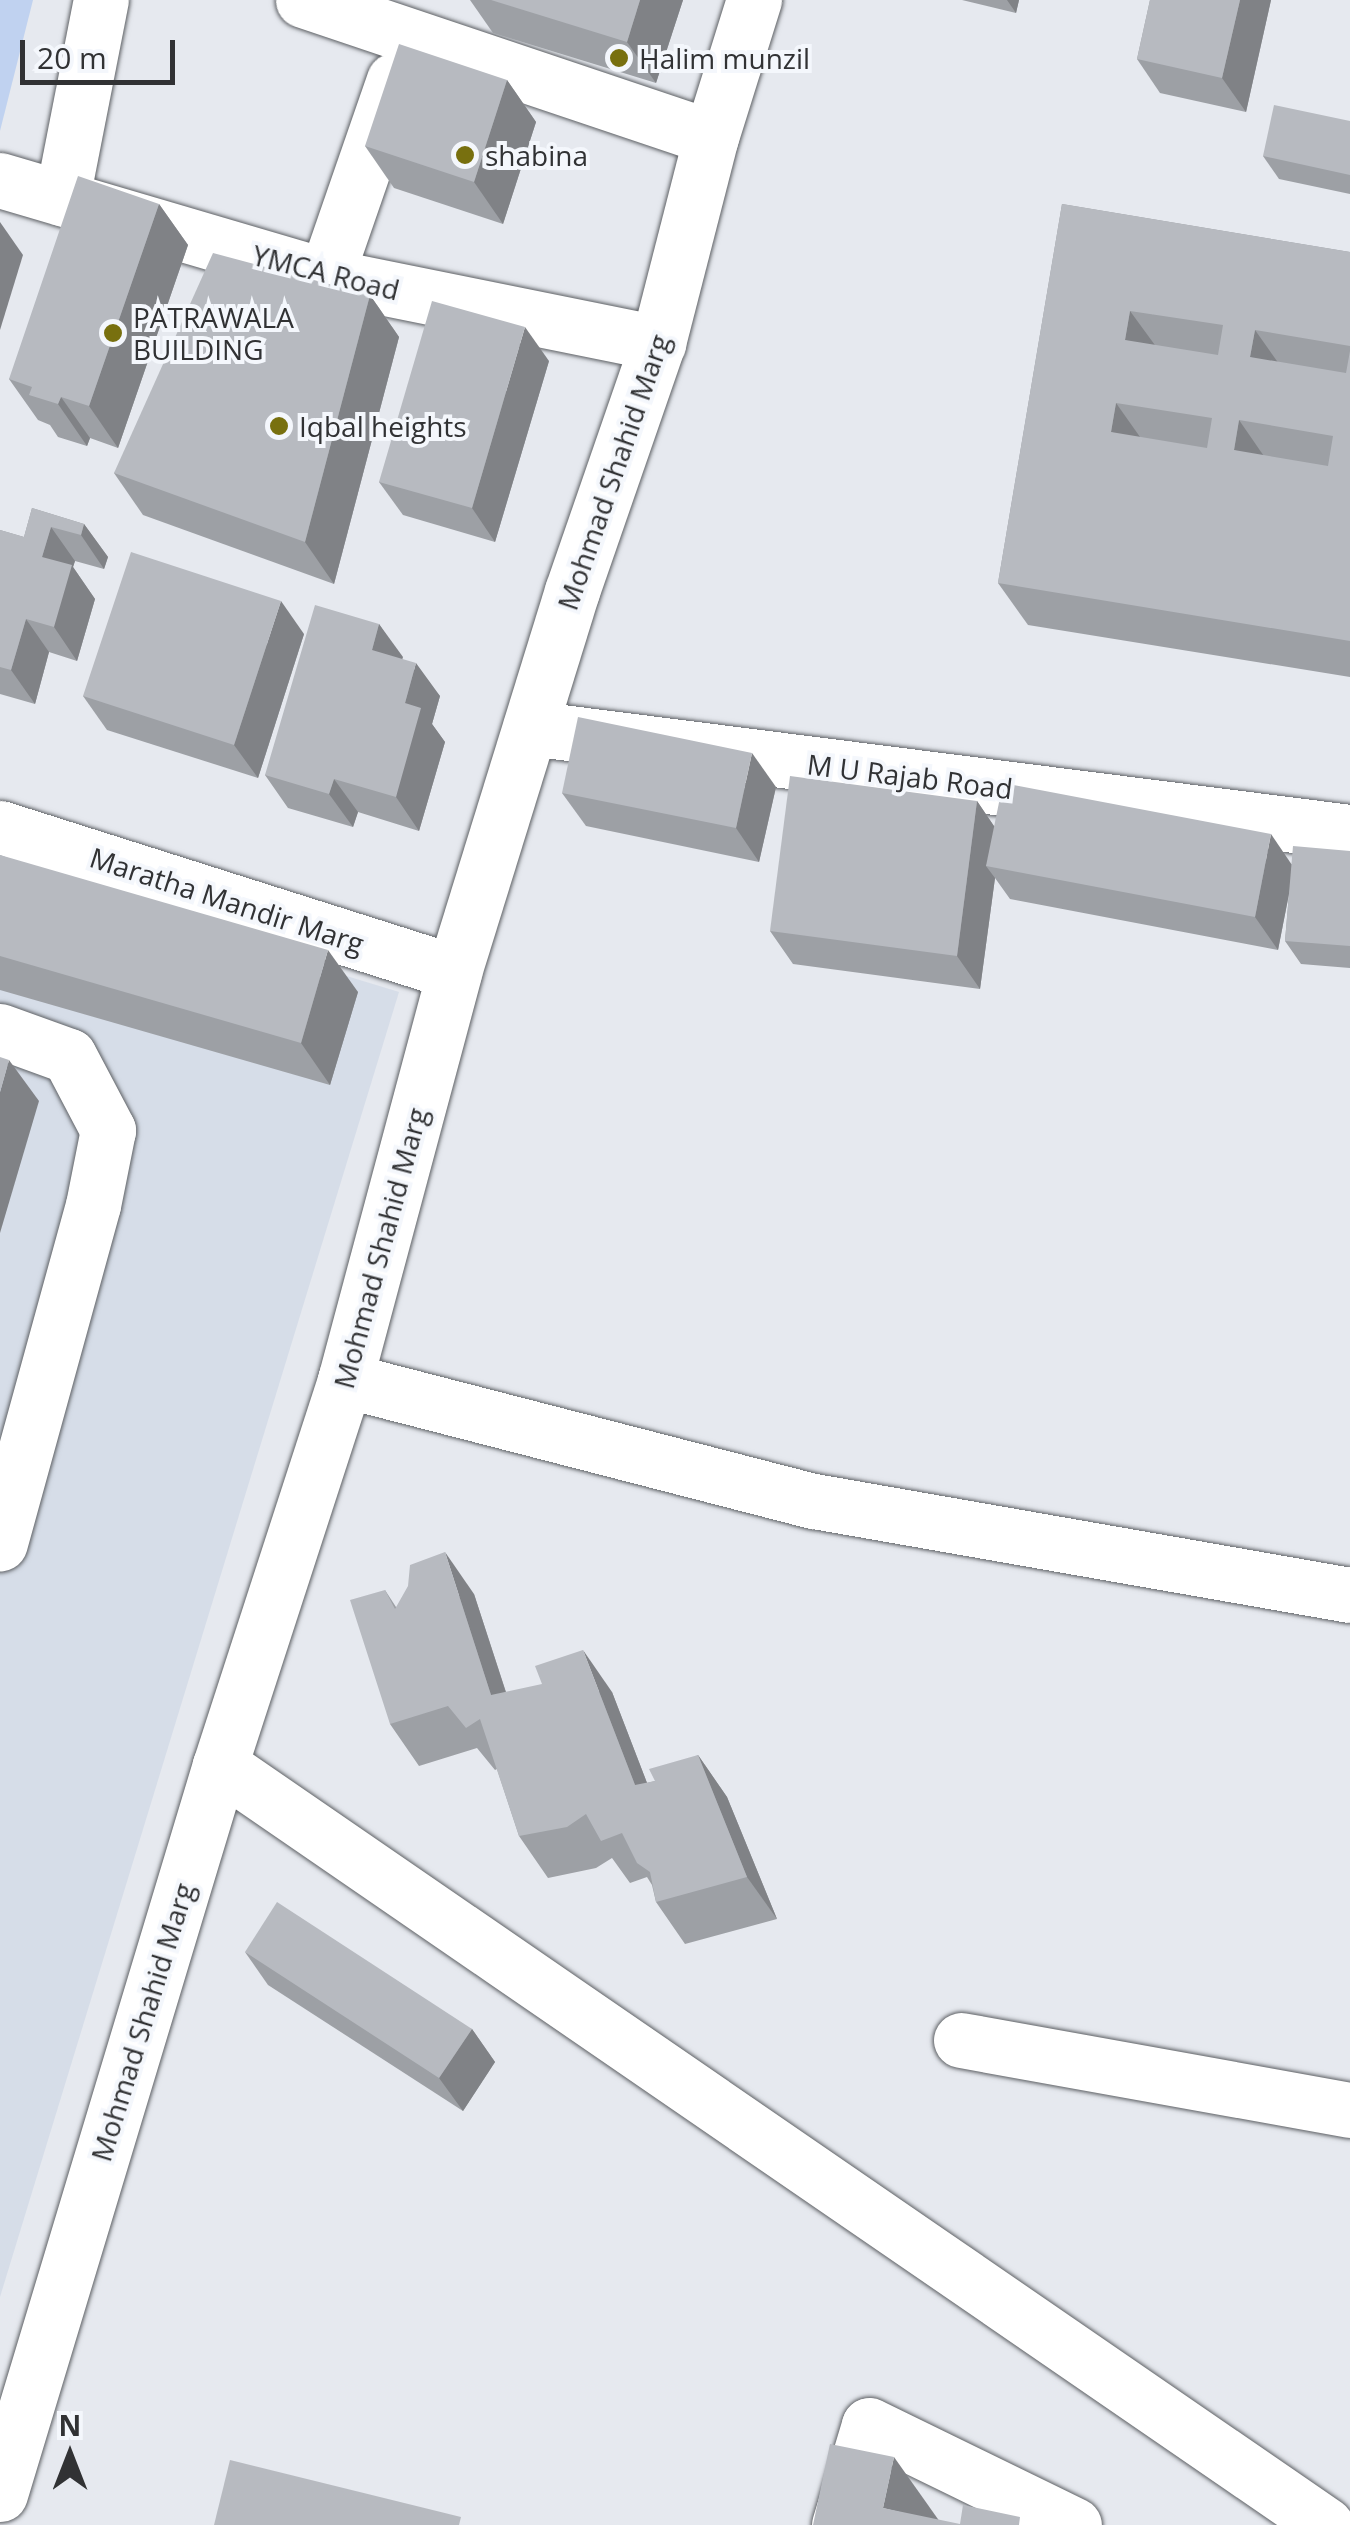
<!DOCTYPE html>
<html>
<head>
<meta charset="utf-8">
<style>
  body { margin:0 }
  #map { position:relative; width:1350px; height:2525px; overflow:hidden; background:#e6e9ef; font-family:"Open Sans",sans-serif }
  div>[style] { position:absolute }
  [style*='--x'] { left:calc(var(--x)*1px); top:calc(var(--y)*1px); width:calc(var(--w)*1px); rotate:calc(var(--a)*1deg) }
  .built>* { inset:0; background:#d6dde8 }
  .green>* { inset:0; background:#c0d2f0 }
  .roads { filter:drop-shadow(0 0 2px #5d6064) drop-shadow(0 0 2px #5d6064) }
  .minor>* { height:55px; margin:-27.5px; padding:0 27.5px; transform-origin:27.5px; border-radius:27.5px; background:#fff }
  .wall>* { inset:0; background:#9da0a5 }
  .shaded-wall>* { inset:0; background:#808286 }
  .building>* { inset:0; background:#b7bac0 }
  .dots>* { width:28px; height:28px; translate:-50% -50%; box-sizing:border-box; border:5px solid #f4f7fc; border-radius:50% }
  span { translate:-50% -50%; white-space:nowrap; text-align:center; line-height:1.15; -webkit-text-stroke:8px #f4f7fc; paint-order:stroke }
  .poi-label { font-size:28px; color:#313234 }
  .left { translate:0 -50%; text-align:left }
  .street-label { font-size:28px; color:#313234 }
  .north { position:absolute; left:20px; top:2405px; width:100px; height:100px; -webkit-text-stroke:8px #f4f7fc; paint-order:stroke; rotate:0deg; font-size:28px; font-weight:700; line-height:40px; text-align:center; color:#313234 }
  .north::after { content:''; display:block; margin:auto; width:35px; height:45px; background:#313234; clip-path:polygon(50% 0,100% 100%,50% 72%,0 100%) }
  .scale { position:absolute; left:20px; top:40px; width:155px; height:45px; box-sizing:border-box; border:5px solid #313234; border-top:0; padding-left:12px; font-size:30px; line-height:35px; white-space:nowrap; color:#313234; -webkit-text-stroke:8px #f4f7fc; paint-order:stroke }
</style>
</head>
<body>
<div id="map">
  <div class="built">
    <div style="clip-path:polygon(0 870px,399px 992px,0 2297px)"></div>
  </div>
  <div class="green">
    <div style="clip-path:polygon(0 0,33px 0,0 131px)"></div>
  </div>
  <div class="roads">
    <div class="minor">
      <div style="--x:303;--y:0;--w:430;--a:18.6"></div>
      <div style="--x:0;--y:180;--w:340;--a:16.4"></div>
      <div style="--x:326;--y:276;--w:339;--a:11.4"></div>
      <div style="--x:62;--y:198;--w:202;--a:-78.9"></div>
      <div style="--x:326;--y:276;--w:207;--a:-70.9"></div>
      <div style="--x:530;--y:728;--w:827;--a:7.23"></div>
      <div style="--x:0;--y:828;--w:476;--a:17.6"></div>
      <div style="--x:0;--y:1031;--w:73;--a:19.9"></div>
      <div style="--x:69;--y:1056;--w:84;--a:62.2"></div>
      <div style="--x:108;--y:1130;--w:76;--a:101.3"></div>
      <div style="--x:93;--y:1205;--w:351;--a:105.4"></div>
      <div style="--x:345;--y:1380;--w:484;--a:14.5"></div>
      <div style="--x:814;--y:1501;--w:544;--a:9.95"></div>
      <div style="--x:220;--y:1765;--w:1342;--a:34.5"></div>
      <div style="--x:961;--y:2040;--w:395;--a:10.2"></div>
      <div style="--x:0;--y:2494;--w:761;--a:-73.21"></div>
      <div style="--x:220;--y:1765;--w:405;--a:-72"></div>
      <div style="--x:345;--y:1380;--w:422;--a:-75"></div>
      <div style="--x:454;--y:972;--w:399;--a:-72.8"></div>
      <div style="--x:572;--y:591;--w:262;--a:-70.9"></div>
      <div style="--x:658;--y:343;--w:213;--a:-75.6"></div>
      <div style="--x:711;--y:137;--w:144;--a:-72.6"></div>
      <div style="--x:839;--y:2525;--w:104;--a:-73.3"></div>
      <div style="--x:869;--y:2425;--w:228;--a:26"></div>
    </div>
  </div>
  <div class="wall">
    <div style="clip-path:polygon(470px 0,683px 0,656px 83px,493px 33px)"></div>
    <div style="clip-path:polygon(962px 0,1019px 0,1016px 13px)"></div>
    <div style="clip-path:polygon(1150px 0,1271px 0,1246px 112px,1160px 93px,1137px 59px)"></div>
    <div style="clip-path:polygon(507px 80px,536px 122px,503px 224px,394px 188px,365px 146px)"></div>
    <div style="clip-path:polygon(1350px 121px,1350px 194px,1279px 179px,1263px 156px)"></div>
    <div style="clip-path:polygon(159px 204px,188px 245px,118px 448px,90px 438px,87px 446px,58px 437px,50px 425px,38px 420px,9px 379px)"></div>
    <div style="clip-path:polygon(1062px 204px,1350px 252px,1350px 677px,1028px 625px,998px 583px)"></div>
    <div style="clip-path:polygon(370px 295px,399px 337px,334px 584px,143px 515px,114px 473px)"></div>
    <div style="clip-path:polygon(549px 361px,495px 542px,403px 515px,379px 482px)"></div>
    <div style="clip-path:polygon(32px 508px,84px 524px,108px 557px,104px 569px,75px 561px,73px 567px,95px 599px,77px 661px,49px 652px,35px 704px,0 694px,0 530px,24px 537px)"></div>
    <div style="clip-path:polygon(379px 624px,402px 659px,440px 696px,432px 724px,445px 742px,419px 831px,358px 812px,353px 827px,288px 808px,265px 775px)"></div>
    <div style="clip-path:polygon(304px 634px,258px 778px,107px 730px,83px 696px)"></div>
    <div style="clip-path:polygon(776px 787px,759px 862px,586px 826px,562px 793px)"></div>
    <div style="clip-path:polygon(977px 801px,994px 826px,1292px 864px,1350px 851px,1350px 968px,1301px 964px,1285px 941px,1289px 894px,1278px 950px,1010px 899px,995px 878px,980px 989px,793px 964px,770px 931px)"></div>
    <div style="clip-path:polygon(0 855px,358px 992px,330px 1085px,0 990px)"></div>
    <div style="clip-path:polygon(385px 1590px,396px 1607px,474px 1594px,506px 1692px,612px 1692px,647px 1783px,655px 1781px,698px 1755px,727px 1797px,777px 1919px,685px 1944px,656px 1902px,652px 1885px,647px 1877px,630px 1883px,612px 1858px,596px 1868px,548px 1878px,519px 1836px,497px 1769px,495px 1770px,477px 1748px,419px 1766px,390px 1724px)"></div>
    <div style="clip-path:polygon(245px 1952px,472px 2029px,495px 2062px,463px 2111px,268px 1985px)"></div>
  </div>
  <div class="shaded-wall">
    <div style="clip-path:polygon(640px 0,683px 0,656px 83px,627px 42px)"></div>
    <div style="clip-path:polygon(1007px 0,1019px 0,1016px 13px)"></div>
    <div style="clip-path:polygon(1240px 0,1271px 0,1246px 112px,1222px 78px)"></div>
    <div style="clip-path:polygon(507px 80px,536px 122px,503px 224px,474px 182px)"></div>
    <div style="clip-path:polygon(159px 204px,188px 245px,118px 448px,89px 406px)"></div>
    <div style="clip-path:polygon(0 222px,23px 255px,0 330px)"></div>
    <div style="clip-path:polygon(370px 295px,399px 337px,334px 584px,305px 542px)"></div>
    <div style="clip-path:polygon(1130px 311px,1160px 352px,1125px 340px)"></div>
    <div style="clip-path:polygon(525px 327px,549px 361px,495px 542px,472px 508px)"></div>
    <div style="clip-path:polygon(1255px 330px,1284px 371px,1250px 357px)"></div>
    <div style="clip-path:polygon(61px 397px,90px 438px,87px 446px,58px 404px)"></div>
    <div style="clip-path:polygon(1116px 403px,1145px 444px,1111px 432px)"></div>
    <div style="clip-path:polygon(1239px 420px,1268px 462px,1234px 450px)"></div>
    <div style="clip-path:polygon(84px 524px,108px 557px,104px 569px,81px 535px)"></div>
    <div style="clip-path:polygon(51px 527px,75px 561px,73px 567px,95px 599px,77px 661px,54px 627px,42px 557px)"></div>
    <div style="clip-path:polygon(281px 601px,304px 634px,258px 778px,234px 745px)"></div>
    <div style="clip-path:polygon(26px 619px,49px 652px,35px 704px,11px 670px)"></div>
    <div style="clip-path:polygon(379px 624px,403px 657px,395px 683px,372px 650px)"></div>
    <div style="clip-path:polygon(416px 663px,440px 696px,432px 724px,445px 742px,419px 831px,396px 797px,405px 703px)"></div>
    <div style="clip-path:polygon(752px 753px,776px 787px,759px 862px,736px 828px)"></div>
    <div style="clip-path:polygon(334px 779px,358px 812px,353px 827px,329px 794px)"></div>
    <div style="clip-path:polygon(977px 801px,1000px 835px,986px 866px,995px 878px,980px 989px,957px 956px)"></div>
    <div style="clip-path:polygon(1271px 834px,1294px 868px,1278px 950px,1255px 917px)"></div>
    <div style="clip-path:polygon(328px 950px,358px 992px,330px 1085px,301px 1043px)"></div>
    <div style="clip-path:polygon(9px 1060px,39px 1101px,0 1233px,0 1092px)"></div>
    <div style="clip-path:polygon(445px 1552px,474px 1594px,520px 1736px,491px 1695px)"></div>
    <div style="clip-path:polygon(583px 1650px,612px 1692px,664px 1827px,635px 1785px)"></div>
    <div style="clip-path:polygon(698px 1755px,727px 1797px,777px 1919px,747px 1877px)"></div>
    <div style="clip-path:polygon(472px 2029px,495px 2062px,463px 2111px,439px 2078px)"></div>
    <div style="clip-path:polygon(894px 2457px,940px 2522px,883px 2508px)"></div>
  </div>
  <div class="building">
    <div style="clip-path:polygon(491px 0,640px 0,627px 42px)"></div>
    <div style="clip-path:polygon(1150px 0,1240px 0,1222px 78px,1137px 59px)"></div>
    <div style="clip-path:polygon(399px 44px,507px 80px,474px 182px,365px 146px)"></div>
    <div style="clip-path:polygon(1274px 105px,1350px 121px,1350px 175px,1263px 156px)"></div>
    <div style="clip-path:polygon(78px 176px,159px 204px,89px 406px,61px 397px,58px 404px,29px 395px,32px 387px,9px 379px)"></div>
    <div style="clip-path:polygon(evenodd,1062px 204px,1350px 252px,1350px 346px,1255px 330px,1250px 357px,1346px 373px,1350px 351px,1350px 641px,998px 583px,1062px 204px,1130px 311px,1223px 325px,1218px 355px,1125px 340px,1130px 311px,1062px 204px,1116px 403px,1212px 418px,1207px 448px,1111px 432px,1116px 403px,1062px 204px,1239px 420px,1333px 436px,1328px 466px,1234px 450px,1239px 420px)"></div>
    <div style="clip-path:polygon(213px 253px,370px 295px,305px 542px,114px 473px)"></div>
    <div style="clip-path:polygon(432px 301px,525px 327px,472px 508px,379px 482px)"></div>
    <div style="clip-path:polygon(32px 508px,84px 524px,81px 535px,51px 527px,42px 557px,72px 565px,54px 627px,26px 619px,11px 670px,0 667px,0 530px,24px 537px)"></div>
    <div style="clip-path:polygon(131px 552px,281px 601px,234px 745px,83px 696px)"></div>
    <div style="clip-path:polygon(315px 605px,379px 624px,372px 650px,416px 663px,405px 703px,421px 708px,396px 797px,334px 779px,329px 794px,265px 775px)"></div>
    <div style="clip-path:polygon(578px 717px,752px 753px,736px 828px,562px 793px)"></div>
    <div style="clip-path:polygon(790px 776px,977px 801px,957px 956px,770px 931px)"></div>
    <div style="clip-path:polygon(1003px 783px,1271px 834px,1255px 917px,986px 866px)"></div>
    <div style="clip-path:polygon(1293px 846px,1350px 851px,1350px 946px,1285px 941px)"></div>
    <div style="clip-path:polygon(0 855px,328px 950px,301px 1043px,0 956px)"></div>
    <div style="clip-path:polygon(0 1057px,9px 1060px,0 1092px)"></div>
    <div style="clip-path:polygon(445px 1552px,491px 1695px,542px 1684px,535px 1666px,583px 1650px,635px 1785px,655px 1781px,649px 1769px,698px 1755px,747px 1877px,656px 1902px,650px 1872px,637px 1863px,622px 1833px,601px 1841px,586px 1814px,567px 1827px,519px 1836px,480px 1719px,466px 1728px,448px 1706px,390px 1724px,350px 1600px,385px 1590px,395px 1609px,408px 1586px,410px 1565px)"></div>
    <div style="clip-path:polygon(277px 1902px,472px 2029px,439px 2078px,245px 1952px)"></div>
    <div style="clip-path:polygon(830px 2444px,894px 2457px,883px 2508px,960px 2524px,963px 2505px,1020px 2517px,1019px 2525px,813px 2525px)"></div>
    <div style="clip-path:polygon(230px 2460px,461px 2517px,459px 2525px,214px 2525px)"></div>
  </div>
  <div class="dots">
    <div style="left:619px;top:58px;background:#78700f"></div>
    <div style="left:465px;top:155px;background:#78700f"></div>
    <div style="left:113px;top:333px;background:#78700f"></div>
    <div style="left:279px;top:426px;background:#78700f"></div>
  </div>
  <div class="poi-label">
    <span class="left" style="left:639px;top:58px">Halim munzil</span>
    <span class="left" style="left:485px;top:155px">shabina</span>
    <span class="left" style="left:133px;top:333px">PATRAWALA<br>BUILDING</span>
    <span class="left" style="left:299px;top:426px">Iqbal heights</span>
  </div>
  <div class="street-label">
    <span style="left:326px;top:272px;rotate:14deg">YMCA Road</span>
    <span style="left:613px;top:472px;rotate:-71deg">Mohmad Shahid Marg</span>
    <span style="left:910px;top:776px;rotate:7deg">M U Rajab Road</span>
    <span style="left:227px;top:900px;rotate:18deg">Maratha Mandir Marg</span>
    <span style="left:380px;top:1248px;rotate:-75deg">Mohmad Shahid Marg</span>
    <span style="left:142px;top:2022px;rotate:-73deg">Mohmad Shahid Marg</span>
  </div>
  <div class="north">N</div>
  <div class="scale">20 m</div>
</div>
</body>
</html>
